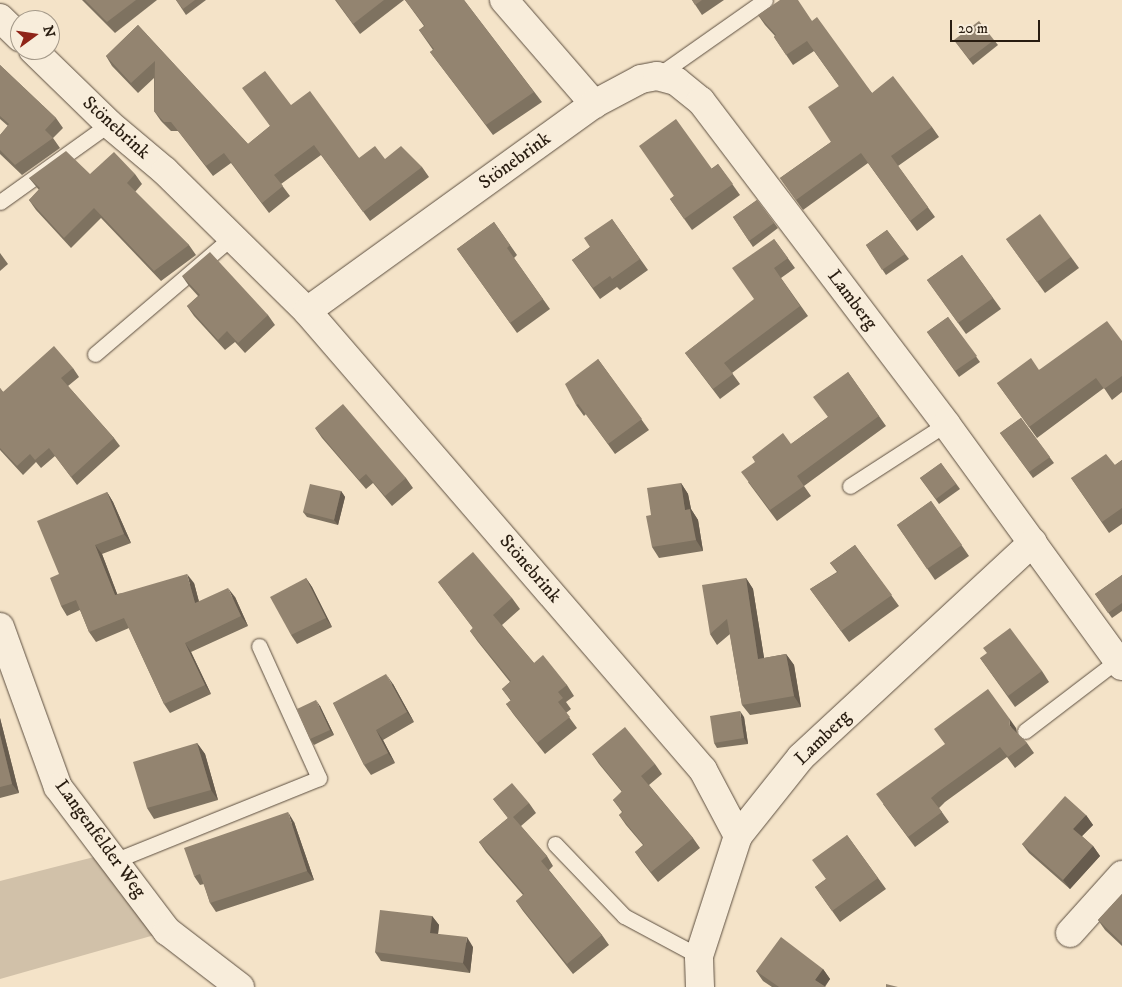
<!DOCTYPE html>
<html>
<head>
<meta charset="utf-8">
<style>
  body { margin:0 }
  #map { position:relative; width:1122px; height:987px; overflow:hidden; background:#f4e3c8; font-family:"IM FELL DW Pica",serif }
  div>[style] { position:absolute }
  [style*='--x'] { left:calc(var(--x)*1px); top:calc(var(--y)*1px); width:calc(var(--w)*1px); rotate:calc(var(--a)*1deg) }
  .green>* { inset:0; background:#d1c1a9 }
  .roads { filter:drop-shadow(0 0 1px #5c4e3f) drop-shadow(0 0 1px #5c4e3f) }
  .lane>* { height:15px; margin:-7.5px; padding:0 7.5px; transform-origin:7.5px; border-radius:7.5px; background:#f8eddb }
  .street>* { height:28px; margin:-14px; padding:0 14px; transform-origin:14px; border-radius:14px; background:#f8eddb }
  .wall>* { inset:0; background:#7e7260 }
  .shaded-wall>* { inset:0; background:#675c4e }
  .building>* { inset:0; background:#938470 }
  span { translate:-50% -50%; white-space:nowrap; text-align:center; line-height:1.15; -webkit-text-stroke:4px #f8eddb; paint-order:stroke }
  .street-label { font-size:19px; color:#291d11 }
  .north { position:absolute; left:10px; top:10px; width:50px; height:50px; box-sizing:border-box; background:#f8eddb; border:1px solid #a59a8a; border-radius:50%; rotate:76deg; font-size:14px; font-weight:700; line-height:20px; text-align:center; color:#291d11 }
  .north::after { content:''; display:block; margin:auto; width:18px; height:22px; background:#8f2418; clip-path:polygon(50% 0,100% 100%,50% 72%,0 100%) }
  .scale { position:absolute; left:950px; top:20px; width:90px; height:22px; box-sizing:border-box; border:2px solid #291d11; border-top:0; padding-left:6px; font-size:15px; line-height:18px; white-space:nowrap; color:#291d11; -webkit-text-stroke:4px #f8eddb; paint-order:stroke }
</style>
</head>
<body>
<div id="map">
  <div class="green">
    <div style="clip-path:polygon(98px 856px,158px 934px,0 979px,0 881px)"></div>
  </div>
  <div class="roads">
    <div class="lane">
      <div style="--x:657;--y:76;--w:132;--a:-35.1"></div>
      <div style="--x:0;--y:202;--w:134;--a:-35.6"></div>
      <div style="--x:95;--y:354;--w:180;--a:-40.5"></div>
      <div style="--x:850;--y:486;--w:114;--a:-32.9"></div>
      <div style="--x:1025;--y:731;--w:117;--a:-37.4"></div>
      <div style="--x:555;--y:844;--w:100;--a:46.2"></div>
      <div style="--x:624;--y:916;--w:85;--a:28.1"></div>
      <div style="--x:114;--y:861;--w:221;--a:-22"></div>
      <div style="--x:319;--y:778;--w:145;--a:-114.4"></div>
    </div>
    <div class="street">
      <div style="--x:504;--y:0;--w:138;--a:49.1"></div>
      <div style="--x:0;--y:18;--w:28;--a:44"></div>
      <div style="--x:33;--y:50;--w:106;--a:44.2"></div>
      <div style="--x:109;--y:124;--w:73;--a:40"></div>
      <div style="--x:165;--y:171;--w:199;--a:44.6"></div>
      <div style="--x:307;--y:311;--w:606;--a:49.21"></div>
      <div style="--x:703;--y:770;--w:75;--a:62.1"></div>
      <div style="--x:307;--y:311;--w:354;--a:-35.8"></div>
      <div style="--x:594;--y:104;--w:53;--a:-28"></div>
      <div style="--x:641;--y:79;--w:16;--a:-11"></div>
      <div style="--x:657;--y:76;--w:20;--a:15"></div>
      <div style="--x:676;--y:81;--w:32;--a:39"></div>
      <div style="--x:701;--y:101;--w:405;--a:52.8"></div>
      <div style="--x:946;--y:424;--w:299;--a:54"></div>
      <div style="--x:0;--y:627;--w:170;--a:70.1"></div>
      <div style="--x:58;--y:787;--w:181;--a:52.9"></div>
      <div style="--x:167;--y:931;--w:92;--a:37.5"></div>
      <div style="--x:1070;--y:933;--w:78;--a:-48.1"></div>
      <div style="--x:700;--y:987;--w:31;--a:-92"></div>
      <div style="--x:699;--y:956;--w:126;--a:-72"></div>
      <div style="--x:738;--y:836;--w:101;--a:-51.4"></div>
      <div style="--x:801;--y:757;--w:316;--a:-42.8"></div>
    </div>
  </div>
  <div class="wall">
    <div style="clip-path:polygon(82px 0,157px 0,115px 33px)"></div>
    <div style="clip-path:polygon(176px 0,206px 0,186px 15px)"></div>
    <div style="clip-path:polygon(335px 0,404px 0,360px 34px)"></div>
    <div style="clip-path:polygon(405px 0,464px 0,542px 102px,493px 135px,430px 52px,433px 50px,419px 30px,424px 26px)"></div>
    <div style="clip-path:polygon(692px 0,724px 0,702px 15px)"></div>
    <div style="clip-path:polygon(758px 15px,812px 21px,872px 93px,932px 127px,939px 137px,898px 166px,935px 217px,917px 231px,868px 163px,803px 210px,780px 178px,831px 142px,839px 86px,814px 51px,793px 65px,774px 37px,775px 36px,765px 25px)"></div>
    <div style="clip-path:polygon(138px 25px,248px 144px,270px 126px,291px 105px,359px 158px,385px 159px,422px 167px,429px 177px,370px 221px,321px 155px,281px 184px,290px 196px,269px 213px,231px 163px,213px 176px,178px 131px,171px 131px,161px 121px,154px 111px,154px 78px,138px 93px,112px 66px,106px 56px)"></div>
    <div style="clip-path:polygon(954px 40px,994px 40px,998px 45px,973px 65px)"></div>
    <div style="clip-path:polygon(0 65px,56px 118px,63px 128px,53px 138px,60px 148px,22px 175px,0 154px,0 135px,8px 126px,0 119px)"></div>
    <div style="clip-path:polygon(718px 164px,740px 195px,692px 230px,670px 199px)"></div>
    <div style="clip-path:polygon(90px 174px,135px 174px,142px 184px,135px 192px,189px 245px,196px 255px,161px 281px,101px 218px,71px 248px,36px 210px,29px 200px,39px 190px,29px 178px)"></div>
    <div style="clip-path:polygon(757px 200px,778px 228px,753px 247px,733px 217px)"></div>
    <div style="clip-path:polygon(612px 219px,648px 270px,620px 290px,617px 287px,600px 299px,572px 260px,590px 247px)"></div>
    <div style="clip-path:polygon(494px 222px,517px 255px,514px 258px,550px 309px,517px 333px,457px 249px)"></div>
    <div style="clip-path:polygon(887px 230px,909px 259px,886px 275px,866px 245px)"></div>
    <div style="clip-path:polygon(774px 239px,795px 268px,781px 278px,808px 316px,732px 373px,740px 384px,720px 399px,685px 353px,754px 300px)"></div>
    <div style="clip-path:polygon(1006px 239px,1071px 257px,1079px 268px,1045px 293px)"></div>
    <div style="clip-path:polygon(0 253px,8px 264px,0 271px)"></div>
    <div style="clip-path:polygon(962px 255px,1001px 309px,966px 334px,927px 280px)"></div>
    <div style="clip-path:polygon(182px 276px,268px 315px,275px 325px,245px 353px,235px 342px,225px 350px,194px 316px,187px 306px,198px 296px,189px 286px)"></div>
    <div style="clip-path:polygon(948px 317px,980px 362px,959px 377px,927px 332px)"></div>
    <div style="clip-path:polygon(1122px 341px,1122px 392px,1112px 400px,1104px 388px,1037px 438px,997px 383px,1039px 370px)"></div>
    <div style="clip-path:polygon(598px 359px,649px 430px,615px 454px,586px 414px,584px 416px,576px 405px)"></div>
    <div style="clip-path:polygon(73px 368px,79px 377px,68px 386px,114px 438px,120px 446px,77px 485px,55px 456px,41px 468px,36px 462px,23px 475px,0 450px,0 388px,3px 392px)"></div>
    <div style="clip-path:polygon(848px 372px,886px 426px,804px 486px,811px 496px,777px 521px,748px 482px,791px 444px,828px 417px)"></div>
    <div style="clip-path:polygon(1021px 418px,1054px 463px,1033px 478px,1000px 433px)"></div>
    <div style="clip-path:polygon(315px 428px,406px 478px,413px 488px,392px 506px,373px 483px,366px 489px,322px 438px)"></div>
    <div style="clip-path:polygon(1122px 460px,1122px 524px,1109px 533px,1071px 478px,1115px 465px)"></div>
    <div style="clip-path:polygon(941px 463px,960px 489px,939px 504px,920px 478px)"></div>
    <div style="clip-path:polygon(681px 483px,688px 494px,691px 509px,698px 520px,703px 551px,659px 558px,652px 547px,651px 515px)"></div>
    <div style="clip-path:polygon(341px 491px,345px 497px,338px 525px,307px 517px,303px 512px)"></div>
    <div style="clip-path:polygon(107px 492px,113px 502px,131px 543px,102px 554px,117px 594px,194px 583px,199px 602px,235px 597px,248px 626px,191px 652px,211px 694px,170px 713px,164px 704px,129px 628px,96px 642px,89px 632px,80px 610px,67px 616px,61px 606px,59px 574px)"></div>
    <div style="clip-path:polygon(931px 501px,969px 556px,935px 580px,897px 525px)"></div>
    <div style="clip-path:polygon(855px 545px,899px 606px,849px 642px,810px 589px,837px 572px,830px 563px)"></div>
    <div style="clip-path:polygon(1122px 575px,1122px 611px,1112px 618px,1095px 594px)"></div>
    <div style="clip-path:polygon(306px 578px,312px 587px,332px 627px,297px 644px,291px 635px)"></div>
    <div style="clip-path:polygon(746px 578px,753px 589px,764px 658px,786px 654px,794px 665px,801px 707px,750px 715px,742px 705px,730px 634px,717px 645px,710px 634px)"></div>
    <div style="clip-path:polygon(438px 582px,512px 598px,520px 609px,502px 625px,534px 663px,567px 685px,574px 696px,566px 702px,571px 709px,566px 713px,577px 728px,545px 754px,514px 715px,506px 704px,511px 701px,502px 689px,510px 682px,478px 642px,470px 631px,473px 628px)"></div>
    <div style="clip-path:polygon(980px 658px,1042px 671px,1049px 682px,1015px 707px)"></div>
    <div style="clip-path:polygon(393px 684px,414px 722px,383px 740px,395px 763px,371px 775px,364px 765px,333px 703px)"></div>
    <div style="clip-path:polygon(320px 706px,334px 735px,314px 745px,310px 739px)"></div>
    <div style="clip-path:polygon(744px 717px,748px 744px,717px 748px,714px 743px)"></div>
    <div style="clip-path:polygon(0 718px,19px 793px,0 798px)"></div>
    <div style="clip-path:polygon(1016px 728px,1017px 733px,1027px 743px,1034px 753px,1015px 768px,1007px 757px,945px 802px,939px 808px,949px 822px,915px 847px,883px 804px)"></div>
    <div style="clip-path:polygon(197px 743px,205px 754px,218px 800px,154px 819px,147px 808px)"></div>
    <div style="clip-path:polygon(592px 754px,655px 764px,662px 774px,649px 785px,693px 838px,700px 848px,658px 882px,642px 862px,635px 852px,643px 845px,626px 825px,619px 815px,622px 812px,613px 800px,622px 792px,599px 764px)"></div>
    <div style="clip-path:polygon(493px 799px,529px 803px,536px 813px,521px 826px,547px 856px,553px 866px,549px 870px,602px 935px,609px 945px,573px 974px,523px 911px,516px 901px,523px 895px,486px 852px,479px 842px,508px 818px)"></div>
    <div style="clip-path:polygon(1086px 815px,1093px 825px,1082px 836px,1093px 846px,1100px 856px,1070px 889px,1029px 853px,1022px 844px)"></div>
    <div style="clip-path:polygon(294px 822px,314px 880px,216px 912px,210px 903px,204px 884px,200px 885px,194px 876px)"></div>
    <div style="clip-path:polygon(847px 835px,886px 889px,840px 922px,815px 887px,826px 879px)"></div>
    <div style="clip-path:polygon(1122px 894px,1122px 946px,1105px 930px,1098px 920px)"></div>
    <div style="clip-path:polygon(432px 916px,439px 925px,438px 934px,473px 947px,470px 973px,381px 961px,375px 952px)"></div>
    <div style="clip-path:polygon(823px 969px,830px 979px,825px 987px,826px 987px,772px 987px,763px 981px,756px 971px)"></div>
  </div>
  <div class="shaded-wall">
    <div style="clip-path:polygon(681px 483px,688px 494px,691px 509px,698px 520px,703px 551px,696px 540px,685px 510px)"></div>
    <div style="clip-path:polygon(341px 491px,345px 497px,338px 525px,334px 520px)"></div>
    <div style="clip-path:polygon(107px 492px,113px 502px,131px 543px,124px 534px)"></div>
    <div style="clip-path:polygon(95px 545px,102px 554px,121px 604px,115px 595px)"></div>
    <div style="clip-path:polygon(187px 574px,194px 583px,202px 613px,195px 603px)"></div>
    <div style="clip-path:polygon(306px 578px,312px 587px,332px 627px,326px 618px)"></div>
    <div style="clip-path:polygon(746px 578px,753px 589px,766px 670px,758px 659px)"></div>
    <div style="clip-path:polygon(228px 588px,235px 597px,248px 626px,241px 616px)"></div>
    <div style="clip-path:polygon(185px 643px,191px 652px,211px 694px,205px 685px)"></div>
    <div style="clip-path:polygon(786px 654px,794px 665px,801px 707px,794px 696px)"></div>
    <div style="clip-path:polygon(386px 674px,393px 684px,414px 722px,407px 712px)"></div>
    <div style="clip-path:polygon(316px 700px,320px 706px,334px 735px,330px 730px)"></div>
    <div style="clip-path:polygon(740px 711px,744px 717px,748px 744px,744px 738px)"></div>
    <div style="clip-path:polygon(0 718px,19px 793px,12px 784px,0 735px)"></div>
    <div style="clip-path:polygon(1009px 718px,1016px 728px,1017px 736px,1010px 726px)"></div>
    <div style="clip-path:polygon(376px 730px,383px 740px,395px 763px,388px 753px)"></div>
    <div style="clip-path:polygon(197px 743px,205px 754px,218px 800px,211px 790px)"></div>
    <div style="clip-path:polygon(288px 812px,294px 822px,314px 880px,307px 871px)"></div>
    <div style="clip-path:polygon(1086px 815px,1093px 825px,1080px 838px,1073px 829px)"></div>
    <div style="clip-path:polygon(1093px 846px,1100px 856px,1070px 889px,1063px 880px)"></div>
    <div style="clip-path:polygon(432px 916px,439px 925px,437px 943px,430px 933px)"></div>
    <div style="clip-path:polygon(467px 937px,473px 947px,470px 973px,463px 963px)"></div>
    <div style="clip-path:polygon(823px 969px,830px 979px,824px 987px,815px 980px)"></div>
  </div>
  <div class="building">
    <div style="clip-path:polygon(85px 0,136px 0,107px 22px)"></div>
    <div style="clip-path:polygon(176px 0,195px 0,183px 9px)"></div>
    <div style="clip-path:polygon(336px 0,384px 0,353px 24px)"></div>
    <div style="clip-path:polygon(405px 0,464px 0,534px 92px,486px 125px,430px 52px,434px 49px,419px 30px,425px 26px)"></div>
    <div style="clip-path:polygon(692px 0,702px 0,695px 5px)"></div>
    <div style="clip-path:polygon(780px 0,798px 0,812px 21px,817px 17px,872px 93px,893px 76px,932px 127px,891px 156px,928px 207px,910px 221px,861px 153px,796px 200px,780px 178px,831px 142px,808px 107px,839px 86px,807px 41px,786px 55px,774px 37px,776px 35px,758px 15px)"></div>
    <div style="clip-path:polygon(979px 21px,994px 40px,969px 59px,954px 40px)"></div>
    <div style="clip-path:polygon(138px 25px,248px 144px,270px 126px,242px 88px,265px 71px,291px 105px,310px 91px,359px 158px,375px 146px,385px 159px,401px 146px,422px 167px,363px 212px,314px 145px,274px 175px,283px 186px,262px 203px,224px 153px,206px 166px,171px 122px,164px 122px,154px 111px,155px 61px,131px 83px,106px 56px)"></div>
    <div style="clip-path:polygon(0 65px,56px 118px,45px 130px,53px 138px,15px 165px,0 150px,0 135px,9px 124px,0 116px)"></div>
    <div style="clip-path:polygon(676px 119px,712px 169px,718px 164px,733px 184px,684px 219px,670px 199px,674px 196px,639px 146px)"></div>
    <div style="clip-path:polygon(66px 151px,90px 174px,114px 152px,135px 174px,127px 183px,189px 245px,154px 271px,94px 208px,64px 238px,29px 200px,40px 188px,29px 178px)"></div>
    <div style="clip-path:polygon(757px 200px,774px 223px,749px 241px,733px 217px)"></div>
    <div style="clip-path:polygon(1040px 214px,1071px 257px,1037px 282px,1006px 239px)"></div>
    <div style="clip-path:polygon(612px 219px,640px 259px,612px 279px,610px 276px,593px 288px,572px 260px,590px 247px,584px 238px)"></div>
    <div style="clip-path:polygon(494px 222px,510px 245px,507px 248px,543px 299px,510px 323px,457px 249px)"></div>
    <div style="clip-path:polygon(887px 230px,905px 254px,882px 270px,866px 245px)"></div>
    <div style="clip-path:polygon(774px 239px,788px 258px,774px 268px,800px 306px,724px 363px,733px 374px,713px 389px,685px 353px,754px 299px,732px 268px)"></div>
    <div style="clip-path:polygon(210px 252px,268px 315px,238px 343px,227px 331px,218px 340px,187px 306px,200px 295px,182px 276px)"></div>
    <div style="clip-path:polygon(962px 255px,993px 298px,958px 323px,927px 280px)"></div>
    <div style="clip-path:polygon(948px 317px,977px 356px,955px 371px,927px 332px)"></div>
    <div style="clip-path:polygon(1107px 321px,1122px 341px,1122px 376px,1104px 389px,1096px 378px,1029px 427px,997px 383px,1031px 358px,1039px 370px)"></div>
    <div style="clip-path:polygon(54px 346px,73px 368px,61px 378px,114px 438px,71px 477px,49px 448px,35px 460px,30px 454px,17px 466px,0 448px,0 388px,3px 392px)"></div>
    <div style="clip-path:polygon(598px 359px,642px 419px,608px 444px,578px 404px,576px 405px,565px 384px)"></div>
    <div style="clip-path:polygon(848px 372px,879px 416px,797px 476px,804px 486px,770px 510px,741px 472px,755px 462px,752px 457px,783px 433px,791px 444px,828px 417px,813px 397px)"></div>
    <div style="clip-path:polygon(343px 404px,406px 478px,385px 496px,366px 474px,359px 480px,315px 428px)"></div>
    <div style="clip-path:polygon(1021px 418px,1050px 457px,1029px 472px,1000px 433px)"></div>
    <div style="clip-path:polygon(1106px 454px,1115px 465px,1122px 460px,1122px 508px,1102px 522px,1071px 478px)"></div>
    <div style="clip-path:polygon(941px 463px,956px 484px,936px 499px,920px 478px)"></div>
    <div style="clip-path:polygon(681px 483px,685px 510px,690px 509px,696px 540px,652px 547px,646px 516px,651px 515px,647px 488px)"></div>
    <div style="clip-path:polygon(310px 484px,341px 491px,334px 520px,303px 512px)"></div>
    <div style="clip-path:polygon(107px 492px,124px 534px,95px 545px,115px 595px,187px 574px,195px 603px,228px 588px,241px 616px,185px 643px,205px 685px,164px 704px,124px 618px,89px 632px,76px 600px,61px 606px,50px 578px,59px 574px,37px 521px)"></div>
    <div style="clip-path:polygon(931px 501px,962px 545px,927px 569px,897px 525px)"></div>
    <div style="clip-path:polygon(855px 545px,892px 595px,841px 631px,810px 589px,838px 572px,830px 563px)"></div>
    <div style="clip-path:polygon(473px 552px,512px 598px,493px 615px,534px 663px,543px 655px,567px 685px,558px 692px,563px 698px,558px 702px,570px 717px,537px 743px,506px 704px,511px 700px,502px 689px,511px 681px,470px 631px,473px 628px,438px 582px)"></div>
    <div style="clip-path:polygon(1122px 575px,1122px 603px,1108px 613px,1095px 594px)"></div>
    <div style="clip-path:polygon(306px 578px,326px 618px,291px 635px,270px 597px)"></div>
    <div style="clip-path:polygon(746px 578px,758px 659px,786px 654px,794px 696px,742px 705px,727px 619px,710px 634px,702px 585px)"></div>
    <div style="clip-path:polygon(1010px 628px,1042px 671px,1008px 696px,980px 658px,987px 653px,983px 648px)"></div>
    <div style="clip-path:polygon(386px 674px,407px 712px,376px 730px,388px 753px,364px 765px,333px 703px)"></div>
    <div style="clip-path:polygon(988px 689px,1009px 718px,1010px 726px,1027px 743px,1008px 757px,1000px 747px,938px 792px,931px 798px,942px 812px,908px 837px,876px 794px,945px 744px,934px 729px)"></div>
    <div style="clip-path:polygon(316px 700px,330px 730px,310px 739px,297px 709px)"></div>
    <div style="clip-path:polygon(740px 711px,744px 738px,714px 743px,710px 716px)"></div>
    <div style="clip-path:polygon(625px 727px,655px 764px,641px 776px,693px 838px,651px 872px,635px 852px,644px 845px,619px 815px,623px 812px,613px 800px,622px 791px,592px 754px)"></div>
    <div style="clip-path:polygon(0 735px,12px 784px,0 787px)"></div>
    <div style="clip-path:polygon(197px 743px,211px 790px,147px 808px,133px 762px)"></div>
    <div style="clip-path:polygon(512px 783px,529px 803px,513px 817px,547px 856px,541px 861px,602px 935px,567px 964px,516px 901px,524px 894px,479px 842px,508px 818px,493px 799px)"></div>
    <div style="clip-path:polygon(1065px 796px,1086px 815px,1073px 829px,1093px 846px,1063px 880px,1022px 844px)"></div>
    <div style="clip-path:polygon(288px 812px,307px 871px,210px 903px,200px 874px,194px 876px,184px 848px)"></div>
    <div style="clip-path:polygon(847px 835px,878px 878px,832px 911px,815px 887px,826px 879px,812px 860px)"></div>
    <div style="clip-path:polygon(1122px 894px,1122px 943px,1098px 920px)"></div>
    <div style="clip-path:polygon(380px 910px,432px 916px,430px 933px,467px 937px,463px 963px,375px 952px)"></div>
    <div style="clip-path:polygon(781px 937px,823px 969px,815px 980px,826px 987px,779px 987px,756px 971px)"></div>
    <div style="clip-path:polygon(886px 984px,898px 987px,886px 987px)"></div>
  </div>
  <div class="street-label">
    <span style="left:116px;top:128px;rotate:42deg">Stönebrink</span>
    <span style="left:515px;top:161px;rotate:-36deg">Stönebrink</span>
    <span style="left:852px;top:300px;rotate:53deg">Lamberg</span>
    <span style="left:530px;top:569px;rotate:49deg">Stönebrink</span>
    <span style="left:823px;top:738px;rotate:-44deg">Lamberg</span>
    <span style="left:100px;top:839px;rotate:54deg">Langenfelder Weg</span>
  </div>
  <div class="north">N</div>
  <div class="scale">20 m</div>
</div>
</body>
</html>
